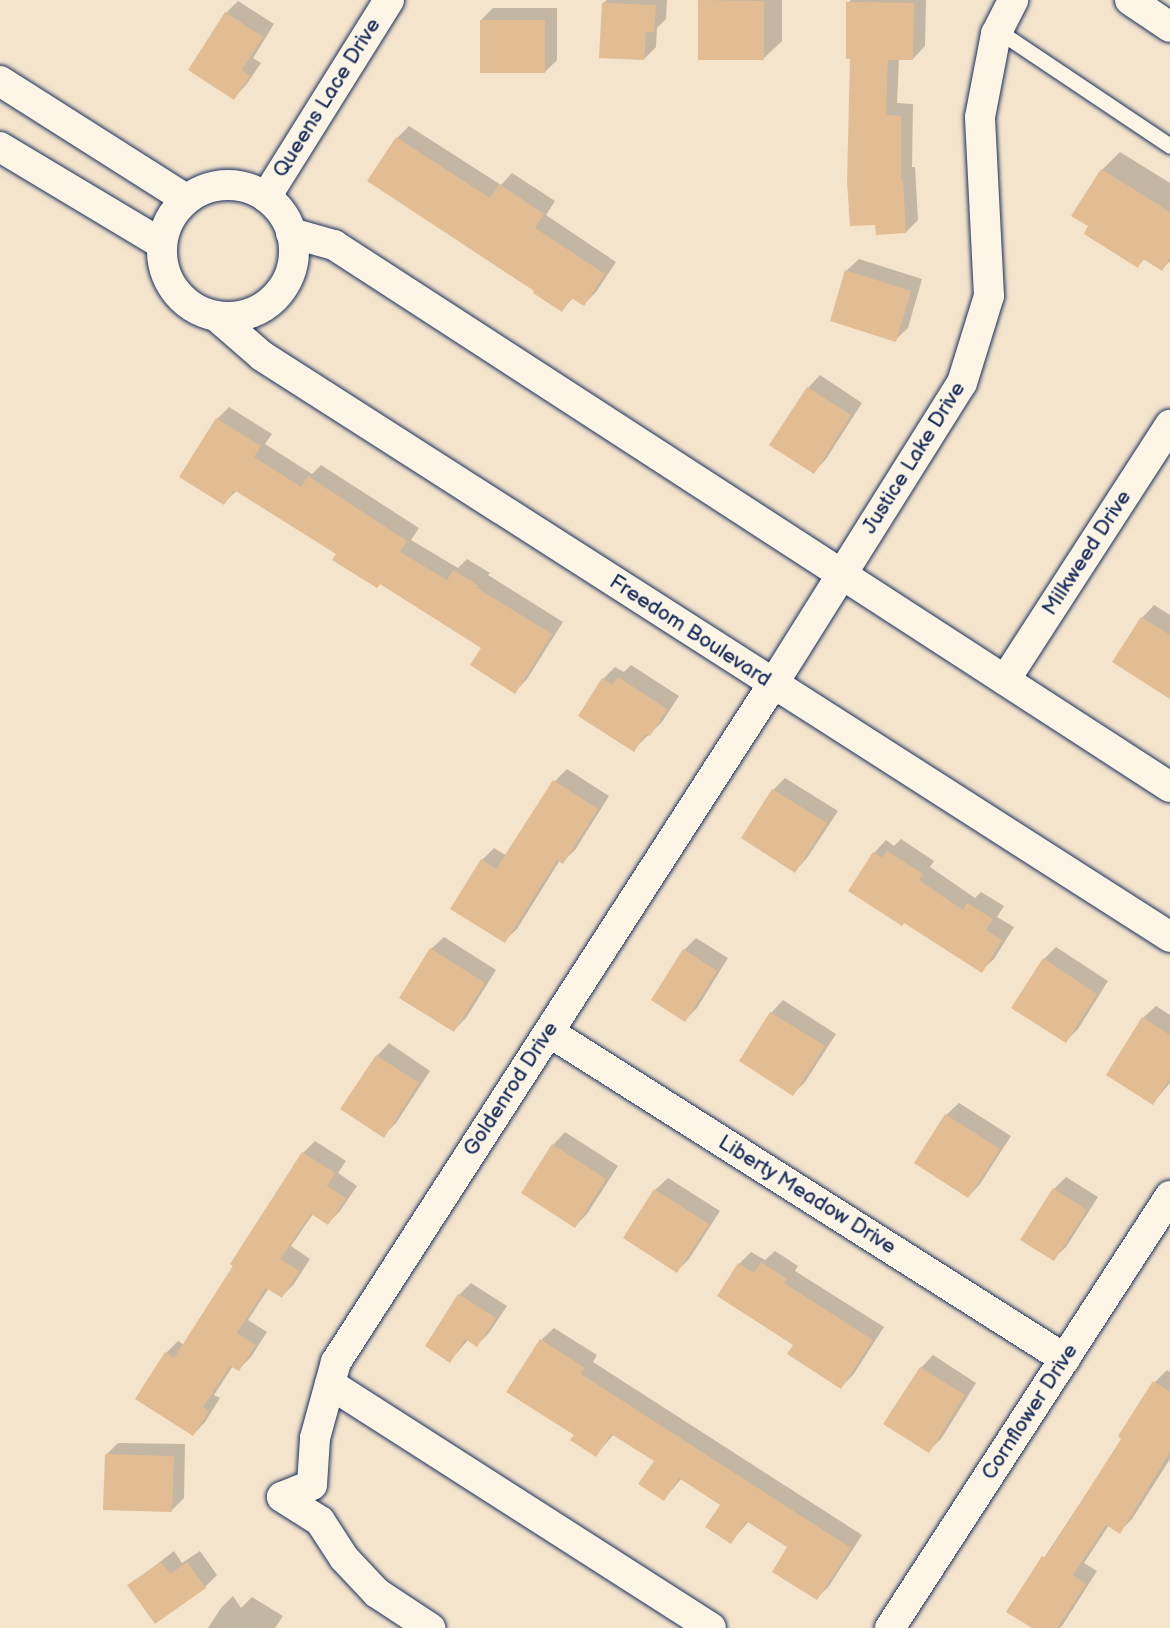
<!DOCTYPE html>
<html>
<head>
<meta charset="utf-8">
<style>
  body { margin:0 }
  #map { position:relative; width:1170px; height:1628px; overflow:hidden; background:#f4e4cc; font-family:"Balsamiq Sans",sans-serif }
  div>[style] { position:absolute }
  [style*='--x'] { left:calc(var(--x)*1px); top:calc(var(--y)*1px); width:calc(var(--w)*1px); rotate:calc(var(--a)*1deg) }
  .shadow>* { inset:0; background:#0003 }
  .building>* { inset:0; background:#e2bd93 }
  .roads { filter:drop-shadow(0 0 2px #1b2f5e) drop-shadow(0 0 2px #1b2f5e) }
  .service>* { height:15px; margin:-7.5px; padding:0 7.5px; transform-origin:7.5px; border-radius:7.5px; background:#fcf5e5 }
  .minor>* { height:30px; margin:-15px; padding:0 15px; transform-origin:15px; border-radius:15px; background:#fcf5e5 }
  .minor>.ring { margin:-15px; padding:0; box-sizing:content-box; background:none; border:30px solid #fcf5e5; border-radius:50% }
  span { translate:-50% -50%; white-space:nowrap; text-align:center; line-height:1.15; -webkit-text-stroke:4.5px #fcf5e5; paint-order:stroke }
  .street-label { font-size:21px; color:#1b2f5e }
</style>
</head>
<body>
<div id="map">
  <div class="shadow">
    <div style="clip-path:polygon(607px 0,667px 0,666px 19px,657px 28px,656px 47px,644px 59px,603px 3px)"></div>
    <div style="clip-path:polygon(700px 0,782px 0,782px 41px,763px 59px)"></div>
    <div style="clip-path:polygon(851px 0,926px 0,925px 46px,913px 59px,899px 58px,897px 103px,913px 104px,912px 167px,915px 167px,918px 220px,906px 232px,852px 57px,848px 3px)"></div>
    <div style="clip-path:polygon(238px 1px,274px 24px,253px 58px,261px 63px,246px 85px,234px 98px,226px 13px)"></div>
    <div style="clip-path:polygon(493px 8px,557px 8px,557px 60px,545px 72px,481px 20px)"></div>
    <div style="clip-path:polygon(409px 126px,501px 185px,512px 173px,555px 201px,546px 215px,616px 262px,596px 292px,584px 304px,574px 297px,562px 310px,537px 290px,397px 138px)"></div>
    <div style="clip-path:polygon(1120px 152px,1170px 183px,1170px 261px,1162px 269px,1145px 258px,1138px 266px,1090px 226px,1102px 170px)"></div>
    <div style="clip-path:polygon(859px 259px,922px 279px,908px 328px,895px 340px,846px 271px)"></div>
    <div style="clip-path:polygon(820px 375px,862px 403px,826px 459px,814px 472px,771px 445px,808px 388px)"></div>
    <div style="clip-path:polygon(229px 407px,272px 434px,265px 444px,312px 474px,321px 465px,419px 528px,411px 540px,458px 568px,467px 559px,490px 573px,488px 575px,563px 622px,527px 679px,515px 692px,483px 648px,237px 490px,224px 503px,217px 419px)"></div>
    <div style="clip-path:polygon(1154px 605px,1170px 615px,1170px 697px,1114px 661px,1142px 618px)"></div>
    <div style="clip-path:polygon(631px 665px,679px 696px,662px 722px,633px 750px,603px 679px,615px 667px,624px 672px)"></div>
    <div style="clip-path:polygon(567px 769px,609px 796px,575px 850px,562px 862px,560px 860px,517px 929px,504px 941px,482px 860px,494px 848px,507px 856px,555px 781px)"></div>
    <div style="clip-path:polygon(785px 778px,838px 811px,807px 858px,795px 871px,773px 790px)"></div>
    <div style="clip-path:polygon(901px 839px,934px 861px,930px 867px,975px 898px,981px 892px,1004px 906px,997px 917px,1014px 927px,994px 959px,981px 971px,905px 922px,850px 891px,874px 853px,886px 840px,894px 846px)"></div>
    <div style="clip-path:polygon(444px 937px,496px 970px,466px 1018px,454px 1030px,431px 949px)"></div>
    <div style="clip-path:polygon(696px 938px,728px 958px,697px 1008px,685px 1020px,684px 950px)"></div>
    <div style="clip-path:polygon(1056px 947px,1108px 981px,1078px 1029px,1066px 1041px,1044px 959px)"></div>
    <div style="clip-path:polygon(783px 1000px,836px 1034px,805px 1082px,793px 1094px,741px 1061px,771px 1013px)"></div>
    <div style="clip-path:polygon(1156px 1006px,1170px 1015px,1170px 1083px,1153px 1103px,1143px 1018px)"></div>
    <div style="clip-path:polygon(389px 1043px,430px 1071px,396px 1123px,383px 1136px,377px 1056px)"></div>
    <div style="clip-path:polygon(959px 1103px,1011px 1136px,980px 1184px,968px 1197px,946px 1115px)"></div>
    <div style="clip-path:polygon(565px 1132px,618px 1166px,587px 1214px,575px 1226px,523px 1192px,553px 1145px)"></div>
    <div style="clip-path:polygon(315px 1141px,346px 1161px,338px 1173px,357px 1186px,340px 1211px,328px 1223px,313px 1214px,291px 1246px,310px 1259px,294px 1284px,282px 1296px,269px 1288px,248px 1320px,267px 1332px,251px 1357px,238px 1370px,233px 1366px,214px 1395px,220px 1398px,205px 1422px,193px 1435px,166px 1353px,178px 1341px,184px 1345px,303px 1153px)"></div>
    <div style="clip-path:polygon(1066px 1177px,1098px 1197px,1066px 1247px,1053px 1259px,1054px 1189px)"></div>
    <div style="clip-path:polygon(668px 1178px,720px 1211px,689px 1259px,677px 1271px,655px 1190px)"></div>
    <div style="clip-path:polygon(775px 1251px,798px 1266px,795px 1271px,884px 1327px,853px 1375px,841px 1387px,795px 1345px,739px 1264px,751px 1252px,765px 1260px)"></div>
    <div style="clip-path:polygon(471px 1283px,507px 1306px,489px 1333px,477px 1345px,468px 1340px,450px 1361px,459px 1295px)"></div>
    <div style="clip-path:polygon(554px 1328px,597px 1355px,593px 1362px,862px 1535px,829px 1586px,817px 1598px,790px 1547px,749px 1521px,731px 1542px,722px 1505px,682px 1478px,664px 1499px,656px 1460px,614px 1434px,596px 1455px,576px 1434px,508px 1391px,541px 1340px)"></div>
    <div style="clip-path:polygon(933px 1355px,976px 1383px,941px 1439px,928px 1451px,885px 1424px,921px 1368px)"></div>
    <div style="clip-path:polygon(1167px 1370px,1170px 1372px,1170px 1459px,1132px 1519px,1119px 1532px,1109px 1525px,1084px 1563px,1097px 1571px,1062px 1626px,1059px 1628px,1034px 1628px,1009px 1611px,1123px 1438px,1155px 1382px)"></div>
    <div style="clip-path:polygon(118px 1443px,185px 1444px,184px 1498px,171px 1511px,106px 1455px)"></div>
    <div style="clip-path:polygon(174px 1551px,182px 1563px,200px 1551px,217px 1575px,205px 1587px,129px 1586px)"></div>
    <div style="clip-path:polygon(233px 1596px,241px 1608px,252px 1597px,283px 1616px,275px 1628px,208px 1628px,221px 1608px)"></div>
  </div>
  <div class="building">
    <div style="clip-path:polygon(698px 0,764px 1px,764px 60px,698px 60px)"></div>
    <div style="clip-path:polygon(846px 2px,914px 3px,913px 60px,888px 60px,886px 115px,901px 116px,901px 179px,903px 179px,906px 233px,876px 235px,875px 225px,850px 226px,847px 181px,850px 59px,846px 59px)"></div>
    <div style="clip-path:polygon(602px 3px,656px 5px,654px 32px,646px 32px,644px 60px,599px 58px)"></div>
    <div style="clip-path:polygon(225px 12px,263px 37px,242px 70px,250px 76px,234px 100px,188px 70px)"></div>
    <div style="clip-path:polygon(480px 20px,545px 20px,545px 73px,480px 73px)"></div>
    <div style="clip-path:polygon(396px 137px,490px 198px,499px 184px,544px 214px,535px 228px,605px 274px,584px 306px,571px 298px,562px 312px,533px 293px,534px 291px,367px 181px)"></div>
    <div style="clip-path:polygon(1101px 169px,1170px 212px,1170px 258px,1162px 271px,1143px 259px,1138px 268px,1084px 234px,1088px 226px,1071px 216px)"></div>
    <div style="clip-path:polygon(845px 270px,911px 291px,896px 342px,830px 321px)"></div>
    <div style="clip-path:polygon(807px 387px,851px 415px,814px 474px,769px 445px)"></div>
    <div style="clip-path:polygon(216px 418px,261px 446px,254px 457px,301px 487px,308px 476px,407px 541px,400px 552px,447px 580px,453px 570px,479px 586px,477px 588px,552px 634px,515px 694px,470px 665px,481px 648px,380px 584px,377px 588px,332px 560px,336px 554px,234px 490px,224px 505px,179px 477px)"></div>
    <div style="clip-path:polygon(1141px 617px,1170px 635px,1170px 699px,1112px 662px)"></div>
    <div style="clip-path:polygon(618px 677px,667px 709px,650px 736px,645px 734px,634px 752px,578px 716px,602px 678px,612px 685px)"></div>
    <div style="clip-path:polygon(553px 780px,598px 809px,563px 864px,557px 860px,505px 943px,450px 909px,481px 859px,496px 869px)"></div>
    <div style="clip-path:polygon(772px 789px,827px 823px,795px 873px,741px 838px)"></div>
    <div style="clip-path:polygon(887px 851px,923px 874px,919px 880px,963px 910px,967px 903px,993px 919px,986px 930px,1002px 940px,982px 973px,904px 923px,902px 926px,848px 891px,873px 852px,882px 858px)"></div>
    <div style="clip-path:polygon(430px 948px,485px 983px,454px 1032px,399px 998px)"></div>
    <div style="clip-path:polygon(683px 949px,717px 971px,685px 1022px,651px 1000px)"></div>
    <div style="clip-path:polygon(1043px 958px,1097px 994px,1066px 1043px,1011px 1008px)"></div>
    <div style="clip-path:polygon(770px 1012px,825px 1046px,793px 1096px,739px 1061px)"></div>
    <div style="clip-path:polygon(1142px 1017px,1170px 1035px,1170px 1078px,1153px 1105px,1106px 1075px)"></div>
    <div style="clip-path:polygon(376px 1055px,419px 1083px,384px 1138px,340px 1109px)"></div>
    <div style="clip-path:polygon(945px 1114px,1000px 1149px,968px 1198px,914px 1163px)"></div>
    <div style="clip-path:polygon(552px 1144px,606px 1179px,575px 1228px,521px 1193px)"></div>
    <div style="clip-path:polygon(302px 1152px,335px 1173px,327px 1186px,346px 1198px,328px 1225px,311px 1214px,280px 1259px,299px 1271px,282px 1298px,266px 1288px,237px 1333px,256px 1345px,239px 1371px,230px 1366px,203px 1407px,209px 1411px,193px 1436px,135px 1399px,165px 1352px,174px 1358px,233px 1266px,230px 1264px)"></div>
    <div style="clip-path:polygon(1053px 1188px,1087px 1210px,1054px 1261px,1020px 1240px)"></div>
    <div style="clip-path:polygon(654px 1189px,709px 1224px,677px 1273px,623px 1238px)"></div>
    <div style="clip-path:polygon(761px 1262px,787px 1279px,784px 1283px,873px 1340px,841px 1389px,787px 1354px,793px 1345px,717px 1296px,738px 1263px,754px 1273px)"></div>
    <div style="clip-path:polygon(458px 1294px,496px 1318px,477px 1347px,465px 1339px,450px 1363px,425px 1346px)"></div>
    <div style="clip-path:polygon(540px 1339px,585px 1368px,581px 1374px,851px 1548px,817px 1600px,772px 1572px,787px 1547px,746px 1521px,731px 1544px,705px 1527px,720px 1505px,679px 1478px,664px 1501px,638px 1484px,654px 1461px,611px 1434px,596px 1457px,570px 1440px,574px 1435px,506px 1392px)"></div>
    <div style="clip-path:polygon(920px 1367px,965px 1395px,929px 1453px,883px 1424px)"></div>
    <div style="clip-path:polygon(1153px 1381px,1170px 1392px,1170px 1452px,1120px 1534px,1106px 1525px,1073px 1575px,1086px 1584px,1057px 1628px,1032px 1628px,1006px 1612px,1042px 1556px,1045px 1558px,1121px 1439px,1118px 1436px)"></div>
    <div style="clip-path:polygon(105px 1454px,174px 1456px,172px 1512px,103px 1510px)"></div>
    <div style="clip-path:polygon(161px 1562px,170px 1574px,187px 1562px,206px 1588px,155px 1624px,127px 1585px)"></div>
  </div>
  <div class="roads">
    <div class="service">
      <div style="--x:997;--y:30;--w:208;--a:33.8"></div>
    </div>
    <div class="minor">
      <div style="--x:1130;--y:0;--w:48;--a:34"></div>
      <div style="--x:0;--y:81;--w:220;--a:32.4"></div>
      <div style="--x:0;--y:147;--w:189;--a:30.9"></div>
      <div class="ring" style="left:162px;top:185px;width:102px;height:102px"></div>
      <div style="--x:266;--y:197;--w:232;--a:-58"></div>
      <div style="--x:291;--y:233;--w:45;--a:15.6"></div>
      <div style="--x:334;--y:245;--w:996;--a:32.96"></div>
      <div style="--x:216;--y:316;--w:61;--a:41"></div>
      <div style="--x:262;--y:356;--w:1078;--a:32.61"></div>
      <div style="--x:1005;--y:680;--w:304;--a:-57.1"></div>
      <div style="--x:549;--y:1032;--w:611;--a:32.36"></div>
      <div style="--x:330;--y:1384;--w:452;--a:32.6"></div>
      <div style="--x:282;--y:1497;--w:32;--a:-22"></div>
      <div style="--x:312;--y:1485;--w:47;--a:-86.3"></div>
      <div style="--x:315;--y:1438;--w:79;--a:-74.6"></div>
      <div style="--x:336;--y:1362;--w:807;--a:-57.2"></div>
      <div style="--x:773;--y:684;--w:355;--a:-57.9"></div>
      <div style="--x:962;--y:383;--w:91;--a:-72.8"></div>
      <div style="--x:989;--y:296;--w:179;--a:-92.9"></div>
      <div style="--x:980;--y:117;--w:85;--a:-79.1"></div>
      <div style="--x:996;--y:34;--w:38;--a:-63"></div>
      <div style="--x:282;--y:1497;--w:45;--a:32.3"></div>
      <div style="--x:320;--y:1521;--w:44;--a:57"></div>
      <div style="--x:344;--y:1558;--w:48;--a:46.7"></div>
      <div style="--x:377;--y:1593;--w:64;--a:33.4"></div>
      <div style="--x:890;--y:1628;--w:515;--a:-57.05"></div>
    </div>
  </div>
  <div class="street-label">
    <span style="left:327px;top:98px;rotate:-58deg">Queens Lace Drive</span>
    <span style="left:914px;top:458px;rotate:-58deg">Justice Lake Drive</span>
    <span style="left:1087px;top:553px;rotate:-57deg">Milkweed Drive</span>
    <span style="left:690px;top:631px;rotate:33deg">Freedom Boulevard</span>
    <span style="left:511px;top:1089px;rotate:-57deg">Goldenrod Drive</span>
    <span style="left:807px;top:1195px;rotate:32deg">Liberty Meadow Drive</span>
    <span style="left:1030px;top:1412px;rotate:-57deg">Cornflower Drive</span>
  </div>
</div>
</body>
</html>
